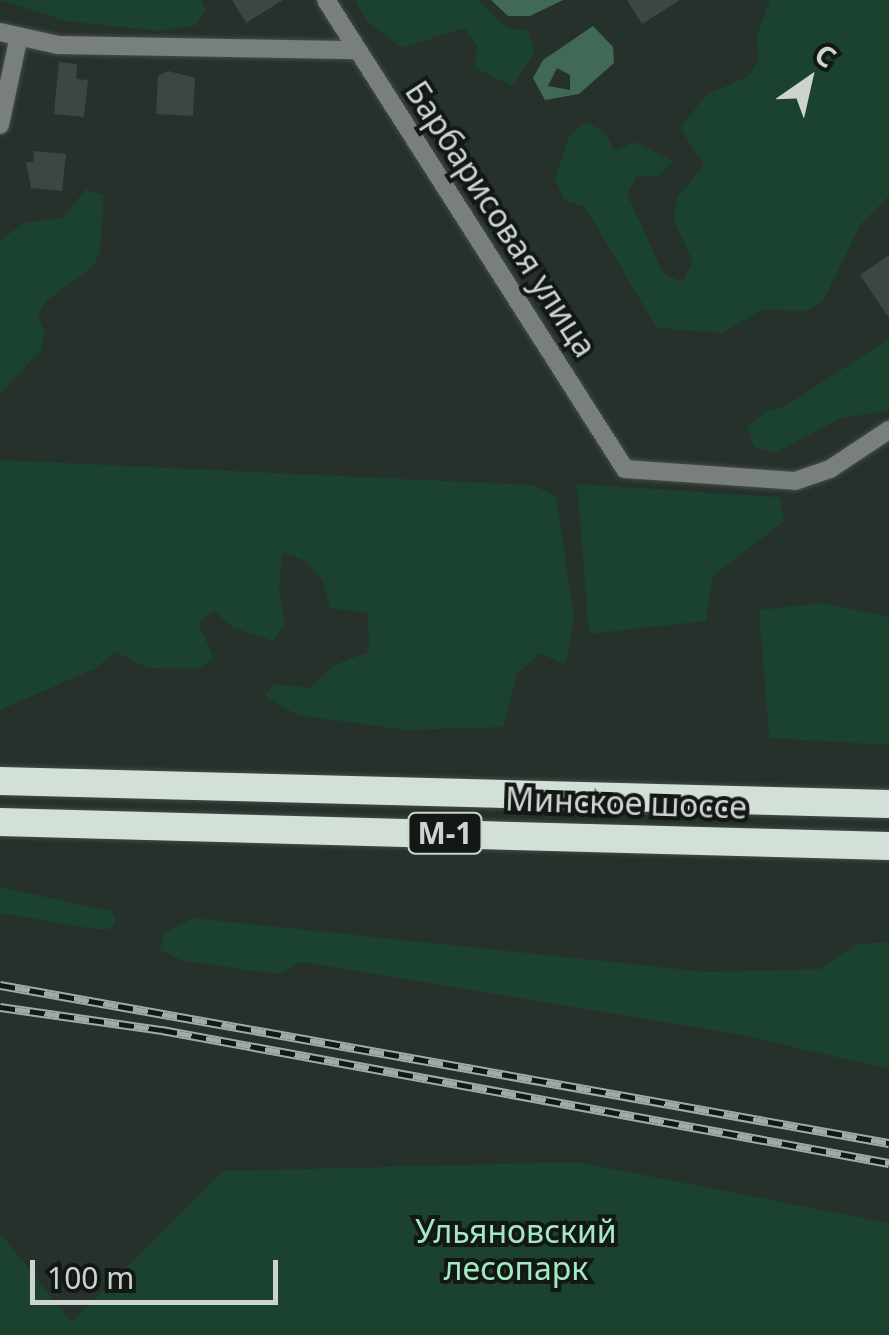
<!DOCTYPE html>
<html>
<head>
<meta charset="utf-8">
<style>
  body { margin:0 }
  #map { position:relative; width:889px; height:1335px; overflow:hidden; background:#26312b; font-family:"Noto Sans",sans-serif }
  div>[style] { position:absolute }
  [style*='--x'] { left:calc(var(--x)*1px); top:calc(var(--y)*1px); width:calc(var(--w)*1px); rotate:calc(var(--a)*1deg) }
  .green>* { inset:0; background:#1b412f }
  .water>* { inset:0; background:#406a55 }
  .building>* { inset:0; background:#3b4740 }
  .roads { filter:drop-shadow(0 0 2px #444e49) drop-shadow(0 0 2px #444e49) }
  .minor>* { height:18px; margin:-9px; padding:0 9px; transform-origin:9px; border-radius:9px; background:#797f7c }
  .trunk>* { height:28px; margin:-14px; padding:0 14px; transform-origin:14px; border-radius:14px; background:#d3e0d8 }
  .rail>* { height:9px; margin-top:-4.5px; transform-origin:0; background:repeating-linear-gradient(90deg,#131815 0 15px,#a2aaa6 0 30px); box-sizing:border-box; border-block:2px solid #a2aaa6 }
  span { translate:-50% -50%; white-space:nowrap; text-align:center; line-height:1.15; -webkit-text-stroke:8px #131815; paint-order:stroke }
  .shield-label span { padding:2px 8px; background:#131815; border:2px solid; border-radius:8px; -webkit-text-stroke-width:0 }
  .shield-label { font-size:30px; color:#cdd4d0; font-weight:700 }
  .street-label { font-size:32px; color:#cdd4d0 }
  .park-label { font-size:32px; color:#a2e9c3 }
  .north { position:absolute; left:759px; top:30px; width:100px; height:100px; -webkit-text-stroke:8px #131815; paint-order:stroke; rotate:34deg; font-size:28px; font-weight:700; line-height:40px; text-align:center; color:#cdd4d0 }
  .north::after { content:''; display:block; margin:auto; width:35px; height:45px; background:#cdd4d0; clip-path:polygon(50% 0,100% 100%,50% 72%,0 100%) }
  .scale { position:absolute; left:30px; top:1260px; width:248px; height:45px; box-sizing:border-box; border:5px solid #cdd4d0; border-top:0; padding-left:12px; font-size:30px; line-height:35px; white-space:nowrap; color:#cdd4d0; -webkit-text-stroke:8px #131815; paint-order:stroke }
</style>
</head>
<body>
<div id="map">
  <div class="green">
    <div style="clip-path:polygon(0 0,201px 0,206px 9px,196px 25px,159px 31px,66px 21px)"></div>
    <div style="clip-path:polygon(355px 0,478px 0,507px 28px,528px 31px,535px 51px,513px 86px,475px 68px,477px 45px,464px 28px,402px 48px,367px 21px)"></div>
    <div style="clip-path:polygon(770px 0,889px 0,889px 196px,861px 224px,823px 302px,805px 311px,761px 310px,723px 333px,657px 328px,585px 207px,564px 200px,555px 178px,569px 136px,586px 122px,605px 132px,615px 151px,635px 142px,673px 161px,659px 176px,637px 176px,627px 194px,663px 273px,682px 282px,693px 262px,674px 221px,677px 198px,704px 165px,680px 128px,707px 94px,748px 77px,759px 60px,756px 37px)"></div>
    <div style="clip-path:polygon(86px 189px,104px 196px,100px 252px,92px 268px,47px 300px,38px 316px,45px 333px,40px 351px,0 394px,0 240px,26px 222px,62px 218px)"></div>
    <div style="clip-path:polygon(889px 339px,889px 411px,841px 418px,775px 453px,754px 447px,747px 426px,765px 412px,785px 406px)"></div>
    <div style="clip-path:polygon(0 460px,532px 485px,556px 496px,574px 618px,566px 665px,540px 653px,517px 674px,503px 727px,406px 730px,297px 715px,264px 695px,275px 684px,310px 688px,334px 665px,369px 652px,368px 613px,330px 608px,322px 579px,304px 560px,283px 552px,279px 585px,285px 625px,273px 641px,232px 627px,214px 611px,198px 623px,214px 658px,198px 669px,148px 668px,116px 652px,94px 669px,0 710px)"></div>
    <div style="clip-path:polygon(577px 484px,780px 497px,784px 521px,713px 576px,706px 621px,589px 634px)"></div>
    <div style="clip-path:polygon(821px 603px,889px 617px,889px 745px,769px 738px,759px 610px)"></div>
    <div style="clip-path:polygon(0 887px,111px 911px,116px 920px,110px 929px,93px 929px,0 913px)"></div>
    <div style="clip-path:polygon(193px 918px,707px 972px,820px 969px,856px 944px,889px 942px,889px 1069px,737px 1034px,301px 962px,278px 974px,183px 961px,159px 949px,165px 933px)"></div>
    <div style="clip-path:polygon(577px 1162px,889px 1223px,889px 1335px,0 1335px,0 1233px,71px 1322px,222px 1171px)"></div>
  </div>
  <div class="water">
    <div style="clip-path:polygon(491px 0,563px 0,530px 16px,508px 16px)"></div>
    <div style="clip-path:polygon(evenodd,593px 26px,613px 47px,614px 63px,579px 94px,545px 100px,533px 78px,543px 60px,593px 26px,557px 68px,570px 75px,570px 90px,548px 86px,557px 68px)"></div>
  </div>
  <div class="building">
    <div style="clip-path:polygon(232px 0,283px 0,246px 23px)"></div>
    <div style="clip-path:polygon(627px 0,680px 0,642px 24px)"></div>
    <div style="clip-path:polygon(59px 62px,77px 64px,76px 79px,88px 80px,84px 117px,54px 114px)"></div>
    <div style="clip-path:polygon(168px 71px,195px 78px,193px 116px,156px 114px,158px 76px)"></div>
    <div style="clip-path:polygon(34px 151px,66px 154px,62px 191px,31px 188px,26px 162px,33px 162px)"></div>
    <div style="clip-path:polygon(889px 255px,889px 318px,860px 275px)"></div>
  </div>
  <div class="roads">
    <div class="minor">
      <div style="--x:326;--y:0;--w:556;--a:57.48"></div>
      <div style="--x:625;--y:469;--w:170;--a:4"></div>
      <div style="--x:795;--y:481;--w:37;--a:-19"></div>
      <div style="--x:830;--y:469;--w:71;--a:-33.5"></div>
      <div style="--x:0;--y:32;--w:59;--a:12.6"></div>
      <div style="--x:58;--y:45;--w:300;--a:1"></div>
      <div style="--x:0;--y:125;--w:87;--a:-78"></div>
    </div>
    <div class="trunk">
      <div style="--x:0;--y:781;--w:889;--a:1.48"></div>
      <div style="--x:0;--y:822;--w:889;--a:1.55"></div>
    </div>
  </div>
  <div class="rail">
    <div style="--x:0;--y:985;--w:903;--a:10.08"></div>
    <div style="--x:0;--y:1007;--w:164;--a:8.1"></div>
    <div style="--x:162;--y:1030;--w:739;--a:10.37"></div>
  </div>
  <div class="shield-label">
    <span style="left:445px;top:833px">М-1</span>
  </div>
  <div class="street-label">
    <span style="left:501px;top:219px;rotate:57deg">Барбарисовая улица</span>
    <span style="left:626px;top:803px;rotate:2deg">Минское шоссе</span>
  </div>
  <div class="park-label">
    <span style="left:516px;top:1250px">Ульяновский<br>лесопарк</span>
  </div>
  <div class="north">С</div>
  <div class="scale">100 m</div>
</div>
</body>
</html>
